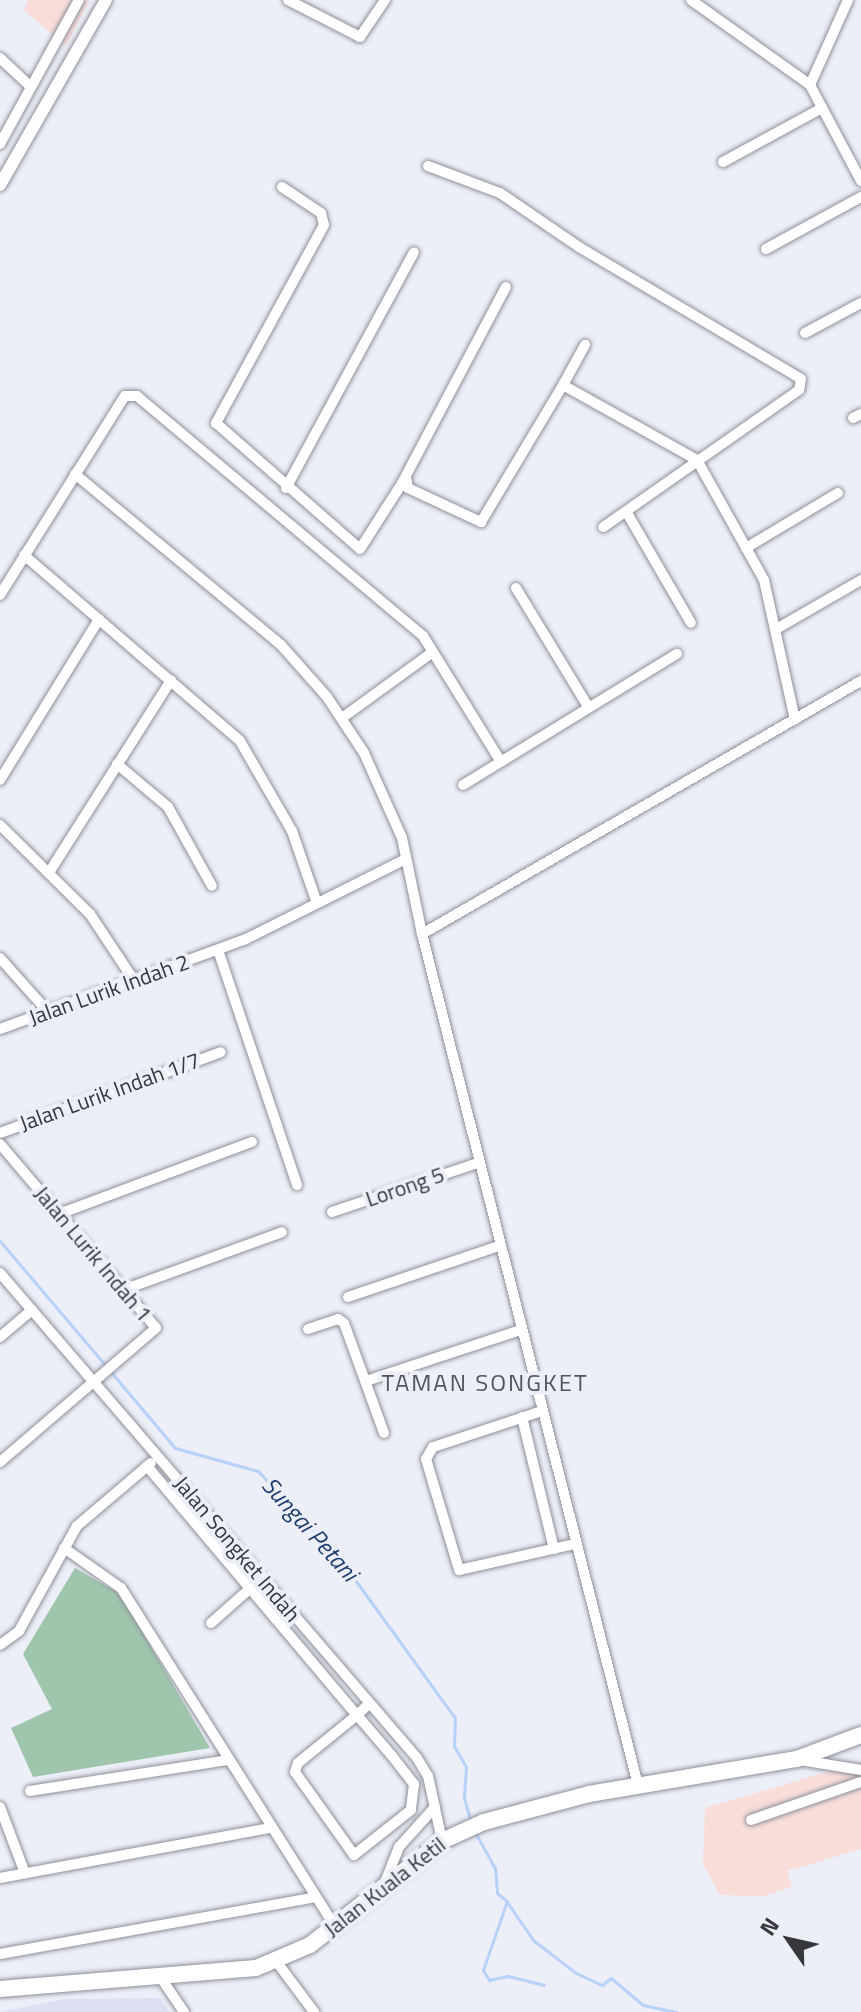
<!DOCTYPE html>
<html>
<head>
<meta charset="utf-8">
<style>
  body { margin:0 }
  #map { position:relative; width:861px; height:2012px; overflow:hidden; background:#eceef8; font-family:"Titillium Web",sans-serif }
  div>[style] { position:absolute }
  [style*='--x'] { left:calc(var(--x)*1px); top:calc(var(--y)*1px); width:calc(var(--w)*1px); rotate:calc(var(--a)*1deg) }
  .commercial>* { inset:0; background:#f8ddd9 }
  .built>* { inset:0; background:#dde0f2 }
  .green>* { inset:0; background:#a0c5ad }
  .stream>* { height:3px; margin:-1.5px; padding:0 1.5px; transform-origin:1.5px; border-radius:1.5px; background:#b7d1f8 }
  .roads { filter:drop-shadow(0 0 2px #8e909a) drop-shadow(0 0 2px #8e909a) }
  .minor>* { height:10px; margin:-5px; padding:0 5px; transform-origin:5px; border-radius:5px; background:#fff }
  .tertiary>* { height:12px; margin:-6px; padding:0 6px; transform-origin:6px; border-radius:6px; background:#fff }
  .primary>* { height:16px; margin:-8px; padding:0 8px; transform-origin:8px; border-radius:8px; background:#fff }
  span { translate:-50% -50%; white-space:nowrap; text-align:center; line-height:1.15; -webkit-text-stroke:8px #eceef8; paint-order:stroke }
  .street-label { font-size:22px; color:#37383c }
  .neighbourhood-label { font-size:24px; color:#53545d; letter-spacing:2px }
  .water-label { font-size:24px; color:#1c3c6c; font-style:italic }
  .north { position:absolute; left:749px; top:1900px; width:80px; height:80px; -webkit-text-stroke:6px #eceef8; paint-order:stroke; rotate:304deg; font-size:22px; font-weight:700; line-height:32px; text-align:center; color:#37383c }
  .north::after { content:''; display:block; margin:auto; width:28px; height:36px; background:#37383c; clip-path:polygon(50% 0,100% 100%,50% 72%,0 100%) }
</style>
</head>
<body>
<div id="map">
  <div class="commercial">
    <div style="clip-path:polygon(28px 0,90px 0,66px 46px,24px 10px)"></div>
    <div style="clip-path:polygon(861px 1762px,861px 1849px,787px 1871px,792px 1887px,763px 1896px,720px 1895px,703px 1864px,705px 1808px)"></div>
  </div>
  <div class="built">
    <div style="clip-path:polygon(160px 1998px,169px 2012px,0 2012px,65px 1999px)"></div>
  </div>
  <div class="green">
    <div style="clip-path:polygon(75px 1568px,120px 1594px,210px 1748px,33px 1777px,11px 1728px,52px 1709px,23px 1654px)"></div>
  </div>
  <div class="stream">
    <div style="--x:0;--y:1241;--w:164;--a:49.7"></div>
    <div style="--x:111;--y:1372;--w:99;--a:49.9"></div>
    <div style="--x:175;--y:1448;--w:86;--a:15.5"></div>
    <div style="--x:258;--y:1471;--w:120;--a:47"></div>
    <div style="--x:340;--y:1559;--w:196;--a:54.1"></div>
    <div style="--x:455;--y:1718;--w:28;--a:92"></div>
    <div style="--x:454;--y:1746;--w:24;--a:60"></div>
    <div style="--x:466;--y:1767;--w:31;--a:94"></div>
    <div style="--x:464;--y:1798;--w:26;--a:74"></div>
    <div style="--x:476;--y:1834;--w:39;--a:61"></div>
    <div style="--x:495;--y:1868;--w:25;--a:85"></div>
    <div style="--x:497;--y:1893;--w:13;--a:39"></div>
    <div style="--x:507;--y:1901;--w:73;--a:109.2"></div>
    <div style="--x:483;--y:1970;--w:12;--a:59"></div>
    <div style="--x:489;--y:1980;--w:19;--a:-12"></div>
    <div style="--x:508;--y:1976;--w:37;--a:14"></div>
    <div style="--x:507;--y:1902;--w:46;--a:55.6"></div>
    <div style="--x:533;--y:1940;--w:54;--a:37.5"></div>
    <div style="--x:576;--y:1973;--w:29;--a:25"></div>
    <div style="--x:602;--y:1985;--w:11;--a:-38"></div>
    <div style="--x:611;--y:1978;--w:42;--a:40.2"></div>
    <div style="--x:643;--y:2005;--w:34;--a:12"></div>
  </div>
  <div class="roads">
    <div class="minor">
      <div style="--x:288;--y:0;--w:81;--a:27.2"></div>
      <div style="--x:360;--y:37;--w:45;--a:-56"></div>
      <div style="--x:691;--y:0;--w:146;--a:35.5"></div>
      <div style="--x:810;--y:85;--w:109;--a:62"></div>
      <div style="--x:0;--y:58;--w:42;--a:43.1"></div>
      <div style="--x:810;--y:85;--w:93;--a:-65.9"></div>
      <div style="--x:0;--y:144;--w:164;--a:-61.3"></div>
      <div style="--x:723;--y:162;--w:113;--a:-28.6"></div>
      <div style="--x:428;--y:166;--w:77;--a:20.6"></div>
      <div style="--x:500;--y:193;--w:96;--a:34.4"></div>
      <div style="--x:579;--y:247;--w:258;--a:30.7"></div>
      <div style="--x:801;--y:379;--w:11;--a:100"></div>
      <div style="--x:799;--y:390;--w:239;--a:145"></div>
      <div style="--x:282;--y:187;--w:47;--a:33.7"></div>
      <div style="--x:321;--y:213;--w:12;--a:76"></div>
      <div style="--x:324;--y:225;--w:226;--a:118.6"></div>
      <div style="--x:216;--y:423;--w:191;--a:41.2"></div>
      <div style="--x:360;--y:549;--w:76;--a:-57.4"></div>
      <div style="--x:401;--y:485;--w:224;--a:-62.1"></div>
      <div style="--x:766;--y:249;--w:108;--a:-28.7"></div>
      <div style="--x:805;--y:333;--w:64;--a:-28.2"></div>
      <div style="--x:563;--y:385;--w:46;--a:-61.2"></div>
      <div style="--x:853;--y:418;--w:9;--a:-27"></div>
      <div style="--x:75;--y:474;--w:268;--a:39.7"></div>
      <div style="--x:281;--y:645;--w:69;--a:48.5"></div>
      <div style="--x:327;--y:697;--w:67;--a:56.5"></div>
      <div style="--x:364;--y:753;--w:93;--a:65.9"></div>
      <div style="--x:402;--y:838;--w:98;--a:78.2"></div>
      <div style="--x:406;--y:477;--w:11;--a:80"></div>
      <div style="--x:408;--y:488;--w:81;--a:25"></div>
      <div style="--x:481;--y:522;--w:160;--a:-59.1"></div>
      <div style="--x:563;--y:385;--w:154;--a:29.2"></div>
      <div style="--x:697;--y:460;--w:137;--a:60.8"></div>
      <div style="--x:764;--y:580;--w:143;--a:77.5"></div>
      <div style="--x:286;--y:488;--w:268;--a:-61.5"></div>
      <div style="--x:627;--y:513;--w:127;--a:59.8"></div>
      <div style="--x:746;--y:548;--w:107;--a:-30.9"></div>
      <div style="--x:24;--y:555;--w:285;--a:40.7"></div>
      <div style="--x:240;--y:741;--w:104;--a:60"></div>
      <div style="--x:292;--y:831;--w:76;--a:70.9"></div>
      <div style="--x:516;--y:588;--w:140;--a:58.7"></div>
      <div style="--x:0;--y:595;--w:235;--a:-57.9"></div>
      <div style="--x:125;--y:396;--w:12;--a:0"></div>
      <div style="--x:137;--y:396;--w:373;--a:40"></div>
      <div style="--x:423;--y:636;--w:148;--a:58.2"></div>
      <div style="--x:778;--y:628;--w:96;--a:-30"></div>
      <div style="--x:342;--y:718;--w:112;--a:-36"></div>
      <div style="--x:117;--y:764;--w:67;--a:40.1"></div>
      <div style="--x:168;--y:807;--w:90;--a:60.9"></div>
      <div style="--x:0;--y:780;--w:189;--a:-58.4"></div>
      <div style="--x:463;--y:785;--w:251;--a:-31.5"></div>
      <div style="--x:0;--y:825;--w:127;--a:44.7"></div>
      <div style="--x:90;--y:914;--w:82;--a:56.5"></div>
      <div style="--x:50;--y:871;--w:226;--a:-57.6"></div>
      <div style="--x:218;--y:950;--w:248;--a:71.4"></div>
      <div style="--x:0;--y:958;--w:74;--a:48.3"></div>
      <div style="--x:0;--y:1029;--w:262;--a:-20.1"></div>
      <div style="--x:246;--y:939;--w:177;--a:-26.6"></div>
      <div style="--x:0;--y:1133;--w:235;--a:-20.1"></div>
      <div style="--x:0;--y:1144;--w:241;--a:49.7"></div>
      <div style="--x:156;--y:1328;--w:206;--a:139.3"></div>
      <div style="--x:332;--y:1212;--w:154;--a:-18.6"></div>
      <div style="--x:59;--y:1214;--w:206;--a:-20.5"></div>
      <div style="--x:0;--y:1273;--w:640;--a:49.31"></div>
      <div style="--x:417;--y:1758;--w:21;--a:59"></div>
      <div style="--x:428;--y:1776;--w:66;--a:77.8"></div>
      <div style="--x:123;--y:1290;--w:169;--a:-20"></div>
      <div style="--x:348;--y:1297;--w:159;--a:-18.7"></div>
      <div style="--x:308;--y:1329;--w:32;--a:-18"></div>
      <div style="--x:338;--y:1319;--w:7;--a:34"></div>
      <div style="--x:344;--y:1323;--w:117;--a:70"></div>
      <div style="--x:0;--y:1337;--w:42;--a:-40.2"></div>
      <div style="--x:366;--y:1381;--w:162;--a:-18.3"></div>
      <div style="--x:539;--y:1412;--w:112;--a:161.7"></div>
      <div style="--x:433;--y:1447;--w:14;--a:120"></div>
      <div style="--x:426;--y:1459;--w:116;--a:73.4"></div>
      <div style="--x:459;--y:1570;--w:118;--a:-12.7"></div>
      <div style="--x:522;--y:1417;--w:136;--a:76.4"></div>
      <div style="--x:147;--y:1466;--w:326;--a:49.9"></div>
      <div style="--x:357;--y:1715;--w:54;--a:49.5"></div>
      <div style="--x:392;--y:1756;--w:36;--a:52"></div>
      <div style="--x:414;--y:1784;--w:26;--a:97"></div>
      <div style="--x:411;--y:1810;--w:73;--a:141.7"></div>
      <div style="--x:354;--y:1855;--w:102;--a:-125.4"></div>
      <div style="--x:295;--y:1772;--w:9;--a:-72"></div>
      <div style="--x:298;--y:1763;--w:76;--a:-39.1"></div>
      <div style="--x:357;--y:1715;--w:16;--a:-43"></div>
      <div style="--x:64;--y:1548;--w:70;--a:35.1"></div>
      <div style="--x:121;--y:1588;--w:401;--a:57.7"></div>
      <div style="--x:211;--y:1623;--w:68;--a:-41.4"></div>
      <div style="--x:0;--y:1645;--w:24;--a:-36"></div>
      <div style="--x:19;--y:1631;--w:120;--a:-61.1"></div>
      <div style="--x:77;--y:1526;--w:97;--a:-40.4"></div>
      <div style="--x:800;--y:1760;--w:62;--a:9.3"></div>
      <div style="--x:638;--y:1785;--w:878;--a:-104.24"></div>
      <div style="--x:422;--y:934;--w:507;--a:-29.96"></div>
      <div style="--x:30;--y:1791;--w:201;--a:-8.9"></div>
      <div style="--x:0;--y:1807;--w:71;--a:69.3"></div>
      <div style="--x:751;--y:1820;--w:116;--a:-19.1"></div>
      <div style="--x:0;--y:1878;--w:275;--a:-10.5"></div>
      <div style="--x:384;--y:1885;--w:41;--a:-68.5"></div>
      <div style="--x:399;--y:1847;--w:54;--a:-48"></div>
      <div style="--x:0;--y:1954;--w:317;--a:-10.2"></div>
      <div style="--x:276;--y:1961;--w:64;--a:53.3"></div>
      <div style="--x:159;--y:1975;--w:45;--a:56"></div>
    </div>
    <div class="tertiary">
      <div style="--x:0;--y:185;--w:213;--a:-60.2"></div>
    </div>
    <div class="primary">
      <div style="--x:0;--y:1989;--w:257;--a:-4.7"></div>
      <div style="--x:256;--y:1968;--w:59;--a:-23.1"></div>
      <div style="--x:310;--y:1945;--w:168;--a:-38.2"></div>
      <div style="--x:442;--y:1841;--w:46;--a:-24.3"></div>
      <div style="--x:484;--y:1822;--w:109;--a:-14.9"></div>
      <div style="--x:589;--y:1794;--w:211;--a:-9.6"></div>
      <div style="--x:797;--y:1759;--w:68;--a:-20.6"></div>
    </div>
  </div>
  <div class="street-label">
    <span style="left:109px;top:990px;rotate:-20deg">Jalan Lurik Indah 2</span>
    <span style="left:110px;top:1092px;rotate:-20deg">Jalan Lurik Indah 1/7</span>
    <span style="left:405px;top:1187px;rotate:-19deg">Lorong 5</span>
    <span style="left:93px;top:1254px;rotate:50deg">Jalan Lurik Indah 1</span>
    <span style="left:237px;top:1549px;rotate:50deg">Jalan Songket Indah</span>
    <span style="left:385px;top:1887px;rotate:-38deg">Jalan Kuala Ketil</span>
  </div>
  <div class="neighbourhood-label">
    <span style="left:485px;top:1383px">TAMAN SONGKET</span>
  </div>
  <div class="water-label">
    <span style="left:310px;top:1529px;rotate:48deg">Sungai Petani</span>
  </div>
  <div class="north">N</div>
</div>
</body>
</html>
